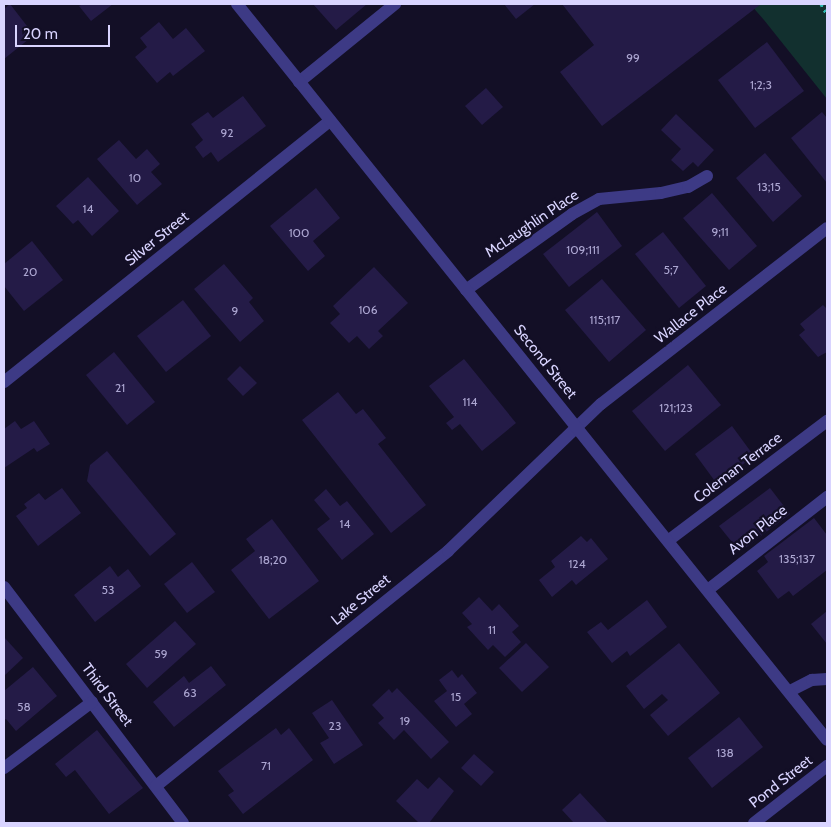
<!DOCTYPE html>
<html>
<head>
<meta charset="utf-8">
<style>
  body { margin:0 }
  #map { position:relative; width:831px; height:827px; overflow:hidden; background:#130f26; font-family:Cabin,sans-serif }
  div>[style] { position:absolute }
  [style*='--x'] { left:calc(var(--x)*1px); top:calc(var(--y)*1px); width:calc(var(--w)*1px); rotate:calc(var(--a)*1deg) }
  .green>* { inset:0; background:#12302f }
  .building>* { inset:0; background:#241b47 }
  .path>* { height:3px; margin-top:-1.5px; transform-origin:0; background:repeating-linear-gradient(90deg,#2fb8b0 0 2.5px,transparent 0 6.5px) }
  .minor>* { height:12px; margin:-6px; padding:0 6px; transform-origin:6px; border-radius:6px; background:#3d3a85 }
  .tertiary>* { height:12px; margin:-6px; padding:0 6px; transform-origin:6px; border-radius:6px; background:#3d3a85 }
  span { translate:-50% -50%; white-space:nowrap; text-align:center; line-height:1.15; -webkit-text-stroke:4.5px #130f26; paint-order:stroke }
  .number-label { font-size:12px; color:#aca6d1 }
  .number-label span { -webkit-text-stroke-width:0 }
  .street-label { font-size:15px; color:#d9d4ff }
  .frame { position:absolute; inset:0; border:5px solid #d9d4ff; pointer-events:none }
  .scale { position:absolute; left:15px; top:25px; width:95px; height:22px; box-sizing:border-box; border:2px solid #d9d4ff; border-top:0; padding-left:6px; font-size:15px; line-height:18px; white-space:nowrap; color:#d9d4ff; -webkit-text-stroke:4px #130f26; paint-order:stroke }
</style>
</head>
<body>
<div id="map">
  <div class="green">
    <div style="clip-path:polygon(750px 4px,827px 4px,827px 99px,764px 20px)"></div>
  </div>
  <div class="building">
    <div style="clip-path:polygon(10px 4px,34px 35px,4px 59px,4px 9px)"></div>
    <div style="clip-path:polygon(83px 4px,113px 4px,91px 21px,79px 6px)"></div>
    <div style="clip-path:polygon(313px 4px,367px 4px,336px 30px)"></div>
    <div style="clip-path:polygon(504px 4px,535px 4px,516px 19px)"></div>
    <div style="clip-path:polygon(562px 4px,761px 4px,602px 126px,560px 72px,594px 45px)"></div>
    <div style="clip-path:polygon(159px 22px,173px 39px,186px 28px,205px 51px,173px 76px,170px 72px,157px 83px,135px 57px,147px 47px,140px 38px)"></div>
    <div style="clip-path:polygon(767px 42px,804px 91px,755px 128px,718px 80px)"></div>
    <div style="clip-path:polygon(486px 88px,503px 107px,482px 125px,465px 106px)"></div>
    <div style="clip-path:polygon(243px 96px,266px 126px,218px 162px,211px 152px,203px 158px,195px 147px,203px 140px,191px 124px,208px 112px,213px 118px)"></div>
    <div style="clip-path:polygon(822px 112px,827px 118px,827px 183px,791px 138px)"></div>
    <div style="clip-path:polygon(676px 114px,714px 150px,698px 167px,693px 162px,683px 171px,671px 160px,681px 149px,661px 130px)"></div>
    <div style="clip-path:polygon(119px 140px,136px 159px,147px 149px,160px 164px,151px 172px,162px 184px,137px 205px,97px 159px)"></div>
    <div style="clip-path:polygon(765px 153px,802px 196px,773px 222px,736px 178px)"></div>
    <div style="clip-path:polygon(88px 177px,119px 211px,92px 236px,78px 220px,73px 224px,56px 206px)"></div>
    <div style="clip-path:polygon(316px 188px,340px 218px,313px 241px,325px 256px,308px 271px,270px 226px)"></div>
    <div style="clip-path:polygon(712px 193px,757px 246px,729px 270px,683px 218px)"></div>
    <div style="clip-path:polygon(597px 212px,622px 246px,569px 287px,543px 254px)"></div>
    <div style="clip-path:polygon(663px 232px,706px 286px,679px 308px,635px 254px)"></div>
    <div style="clip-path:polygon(32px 241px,63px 280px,24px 311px,4px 286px,4px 264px)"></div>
    <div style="clip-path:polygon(224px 264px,253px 298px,249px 302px,264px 321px,240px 342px,194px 289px)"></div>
    <div style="clip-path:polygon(374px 267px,408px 303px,378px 331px,383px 336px,369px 349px,357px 336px,349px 343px,330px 323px,340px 314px,333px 306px)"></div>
    <div style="clip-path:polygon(602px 279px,646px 330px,609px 362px,565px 310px)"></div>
    <div style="clip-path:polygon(183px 300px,211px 336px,166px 372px,137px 336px)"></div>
    <div style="clip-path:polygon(823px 305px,827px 309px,827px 352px,818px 357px,799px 335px,805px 330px,800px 324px)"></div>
    <div style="clip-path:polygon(114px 352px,155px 402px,127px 425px,86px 375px)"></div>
    <div style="clip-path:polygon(464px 359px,516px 423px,482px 451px,460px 424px,452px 430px,446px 423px,454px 417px,429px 386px)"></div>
    <div style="clip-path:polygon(688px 365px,721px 405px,665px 451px,632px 411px)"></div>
    <div style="clip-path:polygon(240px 366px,257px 383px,243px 396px,227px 379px)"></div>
    <div style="clip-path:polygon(338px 392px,356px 414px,363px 409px,386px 438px,378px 444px,426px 505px,391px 533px,302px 420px)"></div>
    <div style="clip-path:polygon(15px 421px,21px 429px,34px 421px,50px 444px,37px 452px,34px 448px,4px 468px,4px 429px)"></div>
    <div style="clip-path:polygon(732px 426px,754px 456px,717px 484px,695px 454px)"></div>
    <div style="clip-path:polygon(107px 451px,176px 534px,150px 556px,87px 481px,90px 465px)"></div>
    <div style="clip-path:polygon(62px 488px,81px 513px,38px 546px,16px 516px,27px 508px,24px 504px,39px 493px,45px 500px)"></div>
    <div style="clip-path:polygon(770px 488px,790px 514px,740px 552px,719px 526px)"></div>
    <div style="clip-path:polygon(326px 489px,340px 506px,347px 501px,374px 534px,342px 560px,317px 529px,330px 519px,314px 500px)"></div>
    <div style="clip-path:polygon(814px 518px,827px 535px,827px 570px,793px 596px,789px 591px,778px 599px,757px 571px,768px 562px,764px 556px)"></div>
    <div style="clip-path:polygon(272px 519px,319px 581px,269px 619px,231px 570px,255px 551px,246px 539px)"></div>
    <div style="clip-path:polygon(581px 536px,587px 542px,591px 538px,608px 559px,576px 585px,572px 580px,552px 597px,539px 580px,555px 567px,551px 561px)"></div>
    <div style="clip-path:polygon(192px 562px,215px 592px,187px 613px,164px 584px)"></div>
    <div style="clip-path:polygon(110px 566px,118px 577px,128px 569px,141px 586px,95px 622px,74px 595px)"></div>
    <div style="clip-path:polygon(479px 597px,492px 611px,499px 604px,519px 626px,512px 632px,521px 642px,505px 657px,493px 645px,488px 650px,467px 627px,472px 624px,462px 613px)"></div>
    <div style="clip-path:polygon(647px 600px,667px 627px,630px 656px,627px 651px,612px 663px,587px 632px,601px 622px,608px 630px)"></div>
    <div style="clip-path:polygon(827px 611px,827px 644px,811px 624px)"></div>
    <div style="clip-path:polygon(175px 621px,196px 644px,147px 688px,126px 664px)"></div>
    <div style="clip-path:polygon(4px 637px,23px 658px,4px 676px)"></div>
    <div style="clip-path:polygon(526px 643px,549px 667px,522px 692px,499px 668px)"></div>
    <div style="clip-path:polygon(679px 643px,720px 693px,668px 736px,650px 715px,668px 700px,662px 694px,644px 709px,626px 686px)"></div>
    <div style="clip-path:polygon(211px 666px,226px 685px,174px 727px,153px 702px,184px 676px,189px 683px)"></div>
    <div style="clip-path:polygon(33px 667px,57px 696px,16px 731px,6px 719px,4px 720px,4px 691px)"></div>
    <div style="clip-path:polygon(452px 670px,458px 678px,462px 674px,477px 693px,464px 704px,472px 714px,456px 727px,434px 701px,447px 691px,439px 680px)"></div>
    <div style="clip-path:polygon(397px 688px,449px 742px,431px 759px,404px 730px,394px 740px,378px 723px,384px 718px,372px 705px,389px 689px,392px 693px)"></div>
    <div style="clip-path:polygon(332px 700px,363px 745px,334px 764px,320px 743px,329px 738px,312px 713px)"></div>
    <div style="clip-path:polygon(739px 717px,763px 747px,712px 788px,688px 758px)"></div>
    <div style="clip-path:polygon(276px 728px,281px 735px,289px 728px,313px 760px,243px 814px,228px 795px,234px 791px,218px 771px)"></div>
    <div style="clip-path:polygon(97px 730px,143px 788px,109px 814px,75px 770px,66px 777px,55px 764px)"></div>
    <div style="clip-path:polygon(474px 754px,494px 772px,481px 786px,461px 768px)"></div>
    <div style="clip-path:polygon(439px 777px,454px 791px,429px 823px,419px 823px,396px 801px,417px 779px,428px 789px)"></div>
    <div style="clip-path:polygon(580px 793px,608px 823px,574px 823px,562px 810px)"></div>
  </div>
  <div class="path">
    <div style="--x:821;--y:4;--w:13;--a:61"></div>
  </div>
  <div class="minor">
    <div style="--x:299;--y:82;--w:124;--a:-39.1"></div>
    <div style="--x:466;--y:290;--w:130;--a:-35.6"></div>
    <div style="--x:572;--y:214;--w:31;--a:-29"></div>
    <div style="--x:599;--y:199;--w:62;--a:-5.5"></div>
    <div style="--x:661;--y:193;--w:28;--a:-13"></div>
    <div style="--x:688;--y:187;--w:22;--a:-30"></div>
    <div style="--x:4;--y:382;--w:418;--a:-38.7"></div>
    <div style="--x:669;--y:540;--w:198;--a:-37"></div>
    <div style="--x:4;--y:587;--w:296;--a:52.8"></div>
    <div style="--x:709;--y:589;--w:150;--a:-37.9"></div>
    <div style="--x:790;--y:691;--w:25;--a:-27"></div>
    <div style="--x:812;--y:680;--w:15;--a:-4"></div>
    <div style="--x:4;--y:768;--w:110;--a:-36.9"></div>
    <div style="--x:156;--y:786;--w:375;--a:-38.8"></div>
    <div style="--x:448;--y:551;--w:212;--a:-43.9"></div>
    <div style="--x:601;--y:404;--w:286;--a:-37.9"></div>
    <div style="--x:754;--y:823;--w:93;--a:-38"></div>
  </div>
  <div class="tertiary">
    <div style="--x:237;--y:4;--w:943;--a:51.28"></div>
  </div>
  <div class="number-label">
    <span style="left:633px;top:58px">99</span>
    <span style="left:761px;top:85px">1;2;3</span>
    <span style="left:227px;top:133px">92</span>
    <span style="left:135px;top:178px">10</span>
    <span style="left:769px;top:187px">13;15</span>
    <span style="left:88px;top:209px">14</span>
    <span style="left:720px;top:232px">9;11</span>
    <span style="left:299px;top:233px">100</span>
    <span style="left:583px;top:250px">109;111</span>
    <span style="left:671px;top:270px">5;7</span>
    <span style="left:30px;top:272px">20</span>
    <span style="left:368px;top:310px">106</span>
    <span style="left:235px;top:311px">9</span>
    <span style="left:605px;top:320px">115;117</span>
    <span style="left:120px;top:388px">21</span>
    <span style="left:470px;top:402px">114</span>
    <span style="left:676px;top:408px">121;123</span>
    <span style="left:345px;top:524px">14</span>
    <span style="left:797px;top:559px">135;137</span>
    <span style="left:273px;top:560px">18;20</span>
    <span style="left:577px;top:564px">124</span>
    <span style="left:108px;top:590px">53</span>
    <span style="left:492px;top:630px">11</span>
    <span style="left:161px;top:654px">59</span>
    <span style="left:190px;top:693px">63</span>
    <span style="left:456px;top:697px">15</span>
    <span style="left:24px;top:707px">58</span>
    <span style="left:405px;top:721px">19</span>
    <span style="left:335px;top:726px">23</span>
    <span style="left:725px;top:753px">138</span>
    <span style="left:266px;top:766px">71</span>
  </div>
  <div class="street-label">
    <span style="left:532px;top:224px;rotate:-34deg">McLaughlin Place</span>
    <span style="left:157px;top:239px;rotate:-39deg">Silver Street</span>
    <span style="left:691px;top:314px;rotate:-38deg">Wallace Place</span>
    <span style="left:545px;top:362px;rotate:51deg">Second Street</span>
    <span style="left:738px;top:468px;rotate:-37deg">Coleman Terrace</span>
    <span style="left:758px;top:530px;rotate:-38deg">Avon Place</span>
    <span style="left:361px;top:600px;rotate:-39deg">Lake Street</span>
    <span style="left:107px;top:695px;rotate:53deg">Third Street</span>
    <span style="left:781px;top:782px;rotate:-38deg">Pond Street</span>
  </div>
  <div class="frame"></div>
  <div class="scale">20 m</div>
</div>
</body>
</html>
